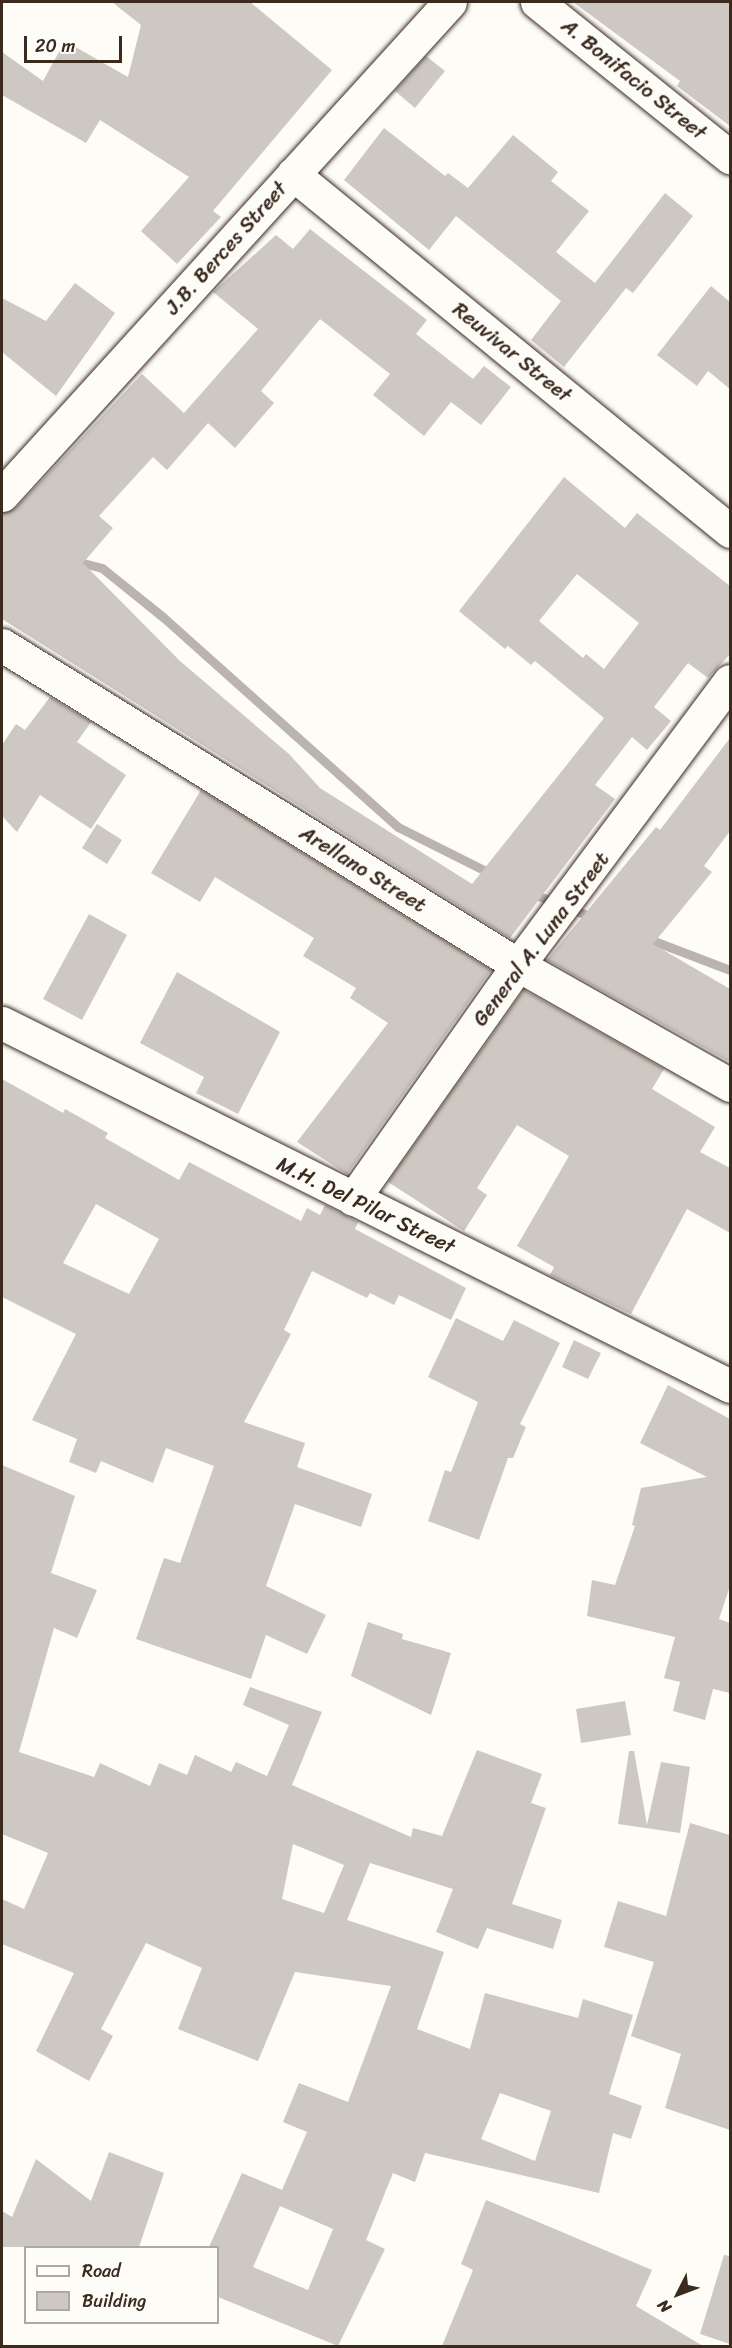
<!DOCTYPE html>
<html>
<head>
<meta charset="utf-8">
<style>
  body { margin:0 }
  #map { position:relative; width:732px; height:2348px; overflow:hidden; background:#fdfcf7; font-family:Sriracha,sans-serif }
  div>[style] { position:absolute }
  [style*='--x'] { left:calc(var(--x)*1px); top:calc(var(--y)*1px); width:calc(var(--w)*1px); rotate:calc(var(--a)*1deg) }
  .stream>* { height:9px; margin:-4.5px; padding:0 4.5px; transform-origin:4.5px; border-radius:4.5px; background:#bbb4ad }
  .building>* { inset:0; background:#cdc8c2 }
  .roads { filter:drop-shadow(0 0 2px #3b2a1e) drop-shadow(0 0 2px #3b2a1e) }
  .minor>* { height:33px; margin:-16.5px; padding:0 16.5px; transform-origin:16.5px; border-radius:16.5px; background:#fdfcf7 }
  .primary>* { height:33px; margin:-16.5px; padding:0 16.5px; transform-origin:16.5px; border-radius:16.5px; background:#fdfcf7 }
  span { translate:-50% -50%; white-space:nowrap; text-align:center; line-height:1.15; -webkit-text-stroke:4.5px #fdfcf7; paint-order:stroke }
  .street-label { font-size:21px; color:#3b2a1e }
  .frame { position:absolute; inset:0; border:3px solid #3b2a1e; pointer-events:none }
  .legend { position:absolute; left:24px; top:2246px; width:195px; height:78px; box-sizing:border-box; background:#fdfcf7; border:2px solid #afa8a0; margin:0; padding:8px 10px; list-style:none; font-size:18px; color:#3b2a1e }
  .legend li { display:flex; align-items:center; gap:12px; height:30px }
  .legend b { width:30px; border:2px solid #afa8a0 }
  .north { position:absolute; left:648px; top:2264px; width:60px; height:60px; -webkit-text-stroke:4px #fdfcf7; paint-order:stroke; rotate:228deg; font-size:16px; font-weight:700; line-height:24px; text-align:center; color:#3b2a1e }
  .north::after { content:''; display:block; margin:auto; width:21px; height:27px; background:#3b2a1e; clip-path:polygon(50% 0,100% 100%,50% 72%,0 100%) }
  .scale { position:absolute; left:24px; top:36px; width:98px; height:27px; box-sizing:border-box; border:3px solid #3b2a1e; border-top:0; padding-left:8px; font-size:18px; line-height:21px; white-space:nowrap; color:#3b2a1e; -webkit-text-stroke:4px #fdfcf7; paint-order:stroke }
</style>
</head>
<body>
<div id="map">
  <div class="stream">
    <div style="--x:72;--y:560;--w:31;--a:15"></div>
    <div style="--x:102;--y:568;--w:78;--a:38.8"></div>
    <div style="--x:163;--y:617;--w:315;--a:41.8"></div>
    <div style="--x:398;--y:827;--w:107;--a:26.6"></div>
    <div style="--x:531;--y:893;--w:68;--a:21.6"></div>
    <div style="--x:646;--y:938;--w:90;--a:20.9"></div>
  </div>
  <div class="building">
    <div style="clip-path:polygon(112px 2px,250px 2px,332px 70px,213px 211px,221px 217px,177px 264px,141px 231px,189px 177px,100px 120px,86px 143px,2px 95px,2px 52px,43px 81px,65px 41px,128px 77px,141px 25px)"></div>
    <div style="clip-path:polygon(573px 2px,730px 2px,730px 126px,677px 86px,680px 81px)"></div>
    <div style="clip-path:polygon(426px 56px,445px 71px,415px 108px,395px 91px)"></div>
    <div style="clip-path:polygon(384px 128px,445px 176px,448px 173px,468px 188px,513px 135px,558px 172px,551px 181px,589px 211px,556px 252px,595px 283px,665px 193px,693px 216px,633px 293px,626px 288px,564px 367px,531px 340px,561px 301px,456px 216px,429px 250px,344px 180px)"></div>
    <div style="clip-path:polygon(evenodd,310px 229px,427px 320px,416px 334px,473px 379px,484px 366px,511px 387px,481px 425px,451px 402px,424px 436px,373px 395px,390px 374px,320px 319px,261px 391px,274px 403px,235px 448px,208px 423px,167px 470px,153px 457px,99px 516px,113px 528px,83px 563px,180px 661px,289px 754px,320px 788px,472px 884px,604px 718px,535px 661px,531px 665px,508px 646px,505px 649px,459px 611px,564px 477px,625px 528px,637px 513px,730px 586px,730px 654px,708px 678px,688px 663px,654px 707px,671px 721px,647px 750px,632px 737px,595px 785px,615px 799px,510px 938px,2px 619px,2px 513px,16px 508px,142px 374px,184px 413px,258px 329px,213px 292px,276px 235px,293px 249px,310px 229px,577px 574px,639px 623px,604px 669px,586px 654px,583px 658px,539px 621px,577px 574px)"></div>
    <div style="clip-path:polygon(75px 283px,115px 313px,56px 396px,2px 352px,2px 298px,46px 321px)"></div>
    <div style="clip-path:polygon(711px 286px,730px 302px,730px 389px,708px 371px,697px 386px,657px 355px)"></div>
    <div style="clip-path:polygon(50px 697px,91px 722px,77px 742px,126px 775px,91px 829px,40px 795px,17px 832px,2px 816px,2px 745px,16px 724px,25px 730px)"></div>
    <div style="clip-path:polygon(730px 738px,730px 831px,704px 866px,712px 872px,653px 944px,730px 989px,730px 1062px,547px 960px,656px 827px,660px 830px)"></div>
    <div style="clip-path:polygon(201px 790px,491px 970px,347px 1174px,297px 1142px,388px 1023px,350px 998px,356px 988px,303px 956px,314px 938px,215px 877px,200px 902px,151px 873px)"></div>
    <div style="clip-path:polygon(97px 824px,122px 840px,107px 864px,82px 848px)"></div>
    <div style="clip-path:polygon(89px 914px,127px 935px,82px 1020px,43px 999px)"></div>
    <div style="clip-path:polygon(177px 972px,280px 1032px,238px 1114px,196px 1093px,204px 1077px,140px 1043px)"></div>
    <div style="clip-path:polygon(524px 990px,664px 1069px,652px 1089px,715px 1127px,700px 1152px,730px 1168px,730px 1233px,687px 1209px,631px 1314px,550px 1275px,554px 1267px,517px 1246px,569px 1156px,517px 1125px,477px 1188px,487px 1195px,464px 1231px,388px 1182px)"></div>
    <div style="clip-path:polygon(evenodd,2px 1079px,63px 1113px,65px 1109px,108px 1133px,105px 1138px,179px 1180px,189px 1162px,301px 1221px,307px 1208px,320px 1215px,325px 1205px,358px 1222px,355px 1229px,466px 1288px,451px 1320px,399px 1295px,394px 1305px,370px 1293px,367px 1298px,312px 1271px,284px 1330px,291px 1334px,244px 1422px,305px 1443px,297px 1467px,372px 1494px,361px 1527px,295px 1504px,266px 1586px,326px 1615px,307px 1654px,266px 1635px,251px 1679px,136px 1639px,164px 1558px,180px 1563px,214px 1466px,166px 1448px,153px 1483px,101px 1461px,96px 1473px,69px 1462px,77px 1439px,32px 1420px,76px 1334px,2px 1297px,2px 1079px,96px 1204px,159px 1239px,129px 1294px,63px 1263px,96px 1204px)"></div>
    <div style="clip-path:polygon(456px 1318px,503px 1341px,514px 1320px,560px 1343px,520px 1424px,526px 1427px,513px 1458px,508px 1458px,479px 1540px,428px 1521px,445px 1470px,451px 1472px,478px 1402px,428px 1377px)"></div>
    <div style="clip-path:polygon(574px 1340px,601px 1353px,588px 1379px,562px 1367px)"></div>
    <div style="clip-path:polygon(668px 1385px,730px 1419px,730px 1586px,719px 1619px,730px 1623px,730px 1693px,713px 1689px,705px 1720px,673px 1711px,680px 1682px,664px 1678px,675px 1637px,587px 1616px,592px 1580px,615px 1585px,635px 1526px,632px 1525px,641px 1488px,707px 1477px,640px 1443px)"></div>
    <div style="clip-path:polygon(evenodd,2px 1465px,75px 1496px,51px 1573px,97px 1590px,77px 1638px,54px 1628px,19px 1752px,94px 1777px,100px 1763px,150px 1786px,159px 1763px,187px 1775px,195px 1755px,231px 1772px,236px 1762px,267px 1776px,289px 1725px,243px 1705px,250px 1687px,322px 1712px,292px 1785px,411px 1837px,413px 1828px,442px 1836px,477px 1750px,542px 1774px,531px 1803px,546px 1808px,512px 1904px,562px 1920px,553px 1949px,487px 1928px,478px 1949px,436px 1932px,453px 1889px,370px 1863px,347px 1920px,444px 1952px,417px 2029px,470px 2049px,485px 1993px,578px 2018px,583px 1999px,633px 2015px,609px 2094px,642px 2106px,631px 2139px,613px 2133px,599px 2193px,425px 2153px,415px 2182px,393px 2173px,366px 2240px,385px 2249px,338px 2346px,218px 2297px,218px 2247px,209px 2247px,242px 2173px,282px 2190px,307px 2132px,283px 2122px,299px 2083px,348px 2102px,391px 1986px,295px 1972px,258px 2061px,178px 2029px,202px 1968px,146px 1943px,101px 2029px,113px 2036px,89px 2081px,36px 2051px,74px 1973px,2px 1944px,2px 1899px,24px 1909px,48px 1853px,2px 1834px,2px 1465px,293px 1844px,344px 1865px,324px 1913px,282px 1899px,293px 1844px,2px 1465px,500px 2093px,551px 2111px,535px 2161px,481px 2139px,500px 2093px,2px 1465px,280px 2206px,333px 2229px,308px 2290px,253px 2267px,280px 2206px)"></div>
    <div style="clip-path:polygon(368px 1622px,403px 1634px,402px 1639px,451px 1653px,431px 1715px,351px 1676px)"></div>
    <div style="clip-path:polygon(625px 1701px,631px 1735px,581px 1743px,576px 1709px)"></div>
    <div style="clip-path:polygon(629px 1751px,634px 1751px,647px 1825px,661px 1762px,690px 1767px,680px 1833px,618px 1824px)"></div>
    <div style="clip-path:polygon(690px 1823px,730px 1835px,730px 2130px,665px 2108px,681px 2054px,631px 2036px,654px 1962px,604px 1947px,618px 1901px,666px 1916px)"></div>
    <div style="clip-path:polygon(109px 2152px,164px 2173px,139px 2247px,2px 2247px,2px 2211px,12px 2217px,36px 2159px,91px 2201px)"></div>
    <div style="clip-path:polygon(486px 2200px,652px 2270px,636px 2306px,703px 2346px,442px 2346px,473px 2270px,461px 2264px)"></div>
    <div style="clip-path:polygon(724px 2255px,730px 2256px,730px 2344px,700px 2334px)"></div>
  </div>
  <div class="roads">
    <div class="minor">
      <div style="--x:293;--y:174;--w:564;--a:39.25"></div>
      <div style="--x:2;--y:495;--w:666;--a:-47.74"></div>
      <div style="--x:2;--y:645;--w:607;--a:31.81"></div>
      <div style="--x:518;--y:965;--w:244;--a:29.5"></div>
      <div style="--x:2;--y:1023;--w:813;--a:26.5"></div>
      <div style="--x:353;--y:1199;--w:286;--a:-54.8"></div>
      <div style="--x:518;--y:965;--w:354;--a:-53.3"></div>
    </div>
    <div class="primary">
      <div style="--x:537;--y:2;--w:248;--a:38.8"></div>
    </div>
  </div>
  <div class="street-label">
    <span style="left:634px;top:79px;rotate:39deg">A. Bonifacio Street</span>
    <span style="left:226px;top:248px;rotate:-48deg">J.B. Berces Street</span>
    <span style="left:512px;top:352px;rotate:39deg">Reuvivar Street</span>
    <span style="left:363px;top:869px;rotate:32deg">Arellano Street</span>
    <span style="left:541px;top:939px;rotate:-53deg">General A. Luna Street</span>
    <span style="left:366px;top:1205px;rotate:26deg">M.H. Del Pilar Street</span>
  </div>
  <div class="frame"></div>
  <ul class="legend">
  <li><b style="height:8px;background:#fdfcf7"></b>Road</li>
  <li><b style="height:16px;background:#cdc8c2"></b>Building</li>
  </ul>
  <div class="north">N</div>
  <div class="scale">20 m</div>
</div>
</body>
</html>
